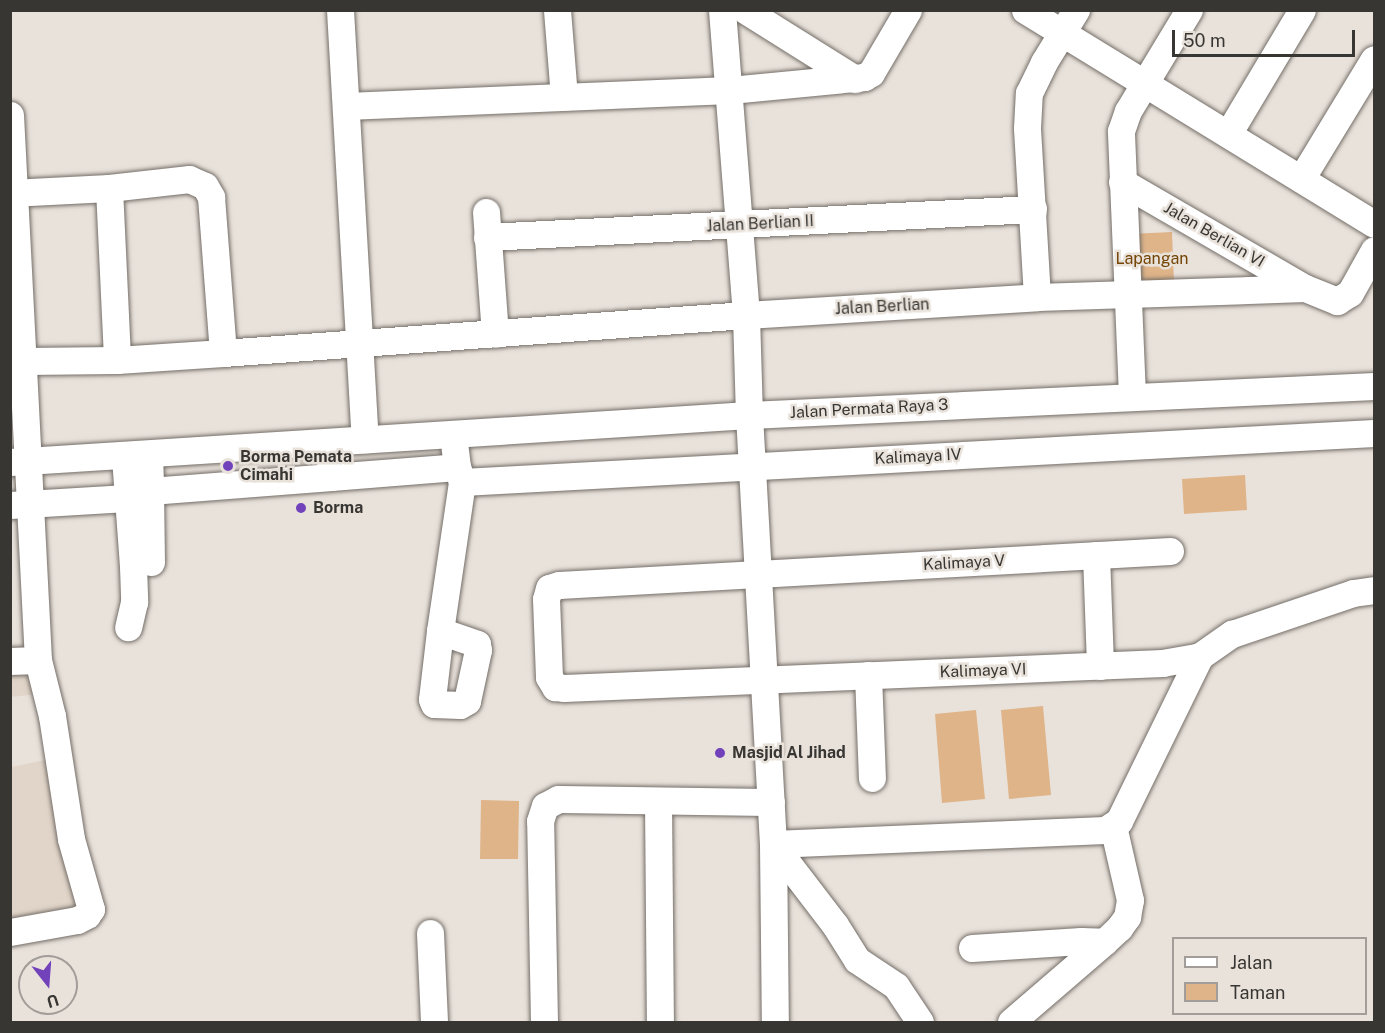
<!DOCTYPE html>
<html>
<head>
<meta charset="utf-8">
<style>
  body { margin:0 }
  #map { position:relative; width:1385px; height:1033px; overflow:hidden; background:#e9e2db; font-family:"Public Sans",sans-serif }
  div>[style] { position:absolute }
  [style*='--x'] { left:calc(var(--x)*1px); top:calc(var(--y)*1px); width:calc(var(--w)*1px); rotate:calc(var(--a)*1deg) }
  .built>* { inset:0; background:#e1d4c8 }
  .green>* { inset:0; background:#dfb489 }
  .roads { filter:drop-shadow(0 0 2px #746e68) drop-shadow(0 0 2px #746e68) }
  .minor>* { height:27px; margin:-13.5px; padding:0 13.5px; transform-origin:13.5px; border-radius:13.5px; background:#fff }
  .dots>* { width:16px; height:16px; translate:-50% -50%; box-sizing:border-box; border:3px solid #e9e2db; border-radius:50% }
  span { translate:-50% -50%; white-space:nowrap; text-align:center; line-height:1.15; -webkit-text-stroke:5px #e9e2db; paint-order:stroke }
  .street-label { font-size:16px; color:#383633 }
  .park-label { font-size:16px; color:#744506 }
  .poi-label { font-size:16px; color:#383633; font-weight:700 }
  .left { translate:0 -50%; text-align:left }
  .frame { position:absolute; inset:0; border:12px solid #383633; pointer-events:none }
  .legend { position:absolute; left:1172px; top:937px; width:195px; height:78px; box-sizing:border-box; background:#e9e2db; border:2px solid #a29d98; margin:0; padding:8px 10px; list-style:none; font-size:18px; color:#383633 }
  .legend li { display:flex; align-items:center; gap:12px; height:30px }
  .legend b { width:30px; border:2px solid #a29d98 }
  .north { position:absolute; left:18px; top:955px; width:60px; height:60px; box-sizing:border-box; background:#e9e2db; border:2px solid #a29d98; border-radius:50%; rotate:163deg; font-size:16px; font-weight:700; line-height:24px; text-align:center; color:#383633 }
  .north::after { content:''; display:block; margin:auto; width:21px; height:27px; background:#7142ba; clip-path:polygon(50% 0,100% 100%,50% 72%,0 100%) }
  .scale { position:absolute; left:1172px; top:30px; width:183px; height:27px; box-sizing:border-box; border:3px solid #383633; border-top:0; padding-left:8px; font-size:18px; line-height:21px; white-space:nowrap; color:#383633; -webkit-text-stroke:4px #e9e2db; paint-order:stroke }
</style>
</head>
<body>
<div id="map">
  <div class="built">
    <div style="clip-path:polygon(32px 667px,38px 694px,11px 697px,11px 668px)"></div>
    <div style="clip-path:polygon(46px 760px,87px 912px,11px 928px,11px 767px)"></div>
  </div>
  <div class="green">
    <div style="clip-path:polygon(1172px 232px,1174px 283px,1132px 285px,1130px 234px)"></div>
    <div style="clip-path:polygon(1245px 475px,1247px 510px,1184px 514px,1182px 479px)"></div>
    <div style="clip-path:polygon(1043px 706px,1051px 795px,1009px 799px,1001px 710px)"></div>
    <div style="clip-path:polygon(976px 710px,985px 799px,942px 803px,935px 714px)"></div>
    <div style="clip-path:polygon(481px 800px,519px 801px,518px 859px,480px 859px)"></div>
  </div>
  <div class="roads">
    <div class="minor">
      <div style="--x:340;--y:10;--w:430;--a:86.7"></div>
      <div style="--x:557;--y:10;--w:87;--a:85.4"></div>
      <div style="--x:722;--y:10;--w:306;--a:85.5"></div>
      <div style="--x:746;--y:315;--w:100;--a:88.3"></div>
      <div style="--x:749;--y:415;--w:430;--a:86.8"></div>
      <div style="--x:773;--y:844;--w:178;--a:89.4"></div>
      <div style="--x:745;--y:10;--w:130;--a:32.1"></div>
      <div style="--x:1025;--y:10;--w:409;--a:31.5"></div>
      <div style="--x:346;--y:106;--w:384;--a:-2.4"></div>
      <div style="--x:730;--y:90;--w:135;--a:-5.5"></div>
      <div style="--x:864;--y:77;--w:8;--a:-30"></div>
      <div style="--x:871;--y:73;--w:73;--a:-59.6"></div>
      <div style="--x:10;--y:115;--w:546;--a:87.06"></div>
      <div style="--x:38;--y:660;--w:58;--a:76"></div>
      <div style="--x:52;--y:716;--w:124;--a:81.2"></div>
      <div style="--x:71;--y:839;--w:73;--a:74.1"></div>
      <div style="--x:91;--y:909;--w:7;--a:124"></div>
      <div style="--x:87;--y:915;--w:11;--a:153"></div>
      <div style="--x:77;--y:920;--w:68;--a:169.8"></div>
      <div style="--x:1228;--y:134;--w:144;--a:-59.2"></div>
      <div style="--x:1301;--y:179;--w:140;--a:-58.7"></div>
      <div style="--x:1122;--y:182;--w:211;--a:30.1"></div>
      <div style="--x:109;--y:188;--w:172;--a:87.3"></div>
      <div style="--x:10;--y:193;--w:99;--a:-2.9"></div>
      <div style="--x:109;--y:188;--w:81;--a:-6.4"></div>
      <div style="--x:189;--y:179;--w:17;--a:24"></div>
      <div style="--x:205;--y:186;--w:13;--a:61"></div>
      <div style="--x:211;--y:197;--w:156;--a:85.6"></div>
      <div style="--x:486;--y:212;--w:122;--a:85.8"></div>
      <div style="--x:487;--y:237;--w:547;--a:-2.94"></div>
      <div style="--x:1037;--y:297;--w:169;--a:-93.4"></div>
      <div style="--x:1027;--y:128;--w:35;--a:-87"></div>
      <div style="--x:1029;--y:93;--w:34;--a:-64"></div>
      <div style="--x:1044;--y:62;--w:61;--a:-58.4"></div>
      <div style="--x:24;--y:361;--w:93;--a:-0.6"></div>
      <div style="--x:117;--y:360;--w:106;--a:-3.8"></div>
      <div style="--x:223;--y:353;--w:524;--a:-4.16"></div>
      <div style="--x:746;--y:315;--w:292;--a:-3.5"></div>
      <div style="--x:1037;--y:297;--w:268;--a:-1.9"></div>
      <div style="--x:1305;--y:288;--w:35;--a:22"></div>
      <div style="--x:1337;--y:301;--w:15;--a:-32"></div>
      <div style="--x:1350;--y:293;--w:49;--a:-60.8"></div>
      <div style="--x:1132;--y:396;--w:265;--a:-92.4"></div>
      <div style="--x:1121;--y:131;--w:21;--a:-71"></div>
      <div style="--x:1128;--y:111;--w:118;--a:-58.9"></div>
      <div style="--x:149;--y:455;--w:36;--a:88"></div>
      <div style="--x:150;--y:491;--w:182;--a:-4.4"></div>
      <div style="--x:331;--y:477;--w:35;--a:-93"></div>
      <div style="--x:125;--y:457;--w:109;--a:85.8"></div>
      <div style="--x:133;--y:566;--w:36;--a:88"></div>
      <div style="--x:134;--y:602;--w:26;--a:103"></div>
      <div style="--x:10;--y:462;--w:740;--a:-3.64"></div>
      <div style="--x:749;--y:415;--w:626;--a:-2.66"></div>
      <div style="--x:331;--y:477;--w:126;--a:-4.5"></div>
      <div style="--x:462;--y:482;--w:913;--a:-3.08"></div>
      <div style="--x:150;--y:491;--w:71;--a:89.2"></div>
      <div style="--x:10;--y:505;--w:117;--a:-3.4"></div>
      <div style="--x:1170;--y:551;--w:612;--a:176.81"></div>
      <div style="--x:559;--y:585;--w:10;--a:163"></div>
      <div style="--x:549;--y:588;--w:11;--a:105"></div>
      <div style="--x:546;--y:599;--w:78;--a:87.8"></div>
      <div style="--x:549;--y:677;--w:12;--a:59"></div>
      <div style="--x:555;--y:687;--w:9;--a:6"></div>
      <div style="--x:564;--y:688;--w:599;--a:-2.39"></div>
      <div style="--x:1162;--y:663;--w:39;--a:-10"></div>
      <div style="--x:1096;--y:555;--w:111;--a:87.9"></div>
      <div style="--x:440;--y:631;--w:39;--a:19"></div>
      <div style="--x:477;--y:644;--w:6;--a:81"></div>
      <div style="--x:478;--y:650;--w:52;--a:102.2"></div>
      <div style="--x:467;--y:701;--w:8;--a:150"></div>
      <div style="--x:460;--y:705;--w:26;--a:-178"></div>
      <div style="--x:434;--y:704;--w:5;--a:-112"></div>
      <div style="--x:432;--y:699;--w:68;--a:-83.3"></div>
      <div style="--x:440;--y:631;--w:151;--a:-81.6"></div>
      <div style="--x:462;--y:482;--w:16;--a:-108"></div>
      <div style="--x:457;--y:467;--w:31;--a:-97"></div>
      <div style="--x:10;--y:661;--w:28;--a:-2"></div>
      <div style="--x:868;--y:675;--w:103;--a:87.8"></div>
      <div style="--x:658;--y:801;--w:221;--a:89.5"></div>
      <div style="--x:773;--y:844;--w:332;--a:-2.4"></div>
      <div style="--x:1105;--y:830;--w:17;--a:-33"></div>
      <div style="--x:1119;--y:821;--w:184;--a:-63.9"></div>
      <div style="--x:1200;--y:656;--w:39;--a:-35"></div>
      <div style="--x:1232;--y:634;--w:128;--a:-18.7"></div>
      <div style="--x:1353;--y:593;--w:21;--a:-8"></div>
      <div style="--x:773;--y:844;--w:102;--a:52.6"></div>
      <div style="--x:835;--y:925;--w:41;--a:57.8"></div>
      <div style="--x:857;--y:960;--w:47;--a:33.7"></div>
      <div style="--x:896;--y:986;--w:43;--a:56.3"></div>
      <div style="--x:430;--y:933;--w:89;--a:87.4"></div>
      <div style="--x:972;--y:948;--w:109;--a:-3.7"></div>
      <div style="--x:1081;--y:941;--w:23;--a:2"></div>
      <div style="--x:544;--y:1022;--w:201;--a:-91.1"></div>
      <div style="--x:540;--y:821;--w:16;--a:-72"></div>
      <div style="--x:545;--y:806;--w:15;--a:-28"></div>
      <div style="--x:558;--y:799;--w:213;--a:0.8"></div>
      <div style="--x:1011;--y:1022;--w:123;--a:-40.7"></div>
      <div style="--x:1104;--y:942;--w:21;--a:-43"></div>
      <div style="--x:1119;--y:928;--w:14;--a:-54"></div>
      <div style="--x:1127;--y:917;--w:17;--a:-80"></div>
      <div style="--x:1130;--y:900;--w:76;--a:-102.9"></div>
    </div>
  </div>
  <div class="dots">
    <div style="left:228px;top:466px;background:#7142ba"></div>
    <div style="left:301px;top:508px;background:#7142ba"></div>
    <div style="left:720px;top:753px;background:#7142ba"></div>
  </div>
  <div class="street-label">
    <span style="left:760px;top:224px;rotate:-3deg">Jalan Berlian II</span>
    <span style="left:1214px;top:235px;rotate:30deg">Jalan Berlian VI</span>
    <span style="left:882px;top:307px;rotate:-3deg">Jalan Berlian</span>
    <span style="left:869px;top:409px;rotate:-3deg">Jalan Permata Raya 3</span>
    <span style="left:918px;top:457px;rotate:-3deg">Kalimaya IV</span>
    <span style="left:964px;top:563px;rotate:-3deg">Kalimaya V</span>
    <span style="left:983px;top:671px;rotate:-2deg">Kalimaya VI</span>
  </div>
  <div class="park-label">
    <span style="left:1152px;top:259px">Lapangan</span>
  </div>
  <div class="poi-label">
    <span class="left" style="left:240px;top:466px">Borma Pemata<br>Cimahi</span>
    <span class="left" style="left:313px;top:508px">Borma</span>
    <span class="left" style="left:732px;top:753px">Masjid Al Jihad</span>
  </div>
  <div class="frame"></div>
  <ul class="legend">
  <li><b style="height:8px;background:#fff"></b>Jalan</li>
  <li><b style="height:16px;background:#dfb489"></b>Taman</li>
  </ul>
  <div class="north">U</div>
  <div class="scale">50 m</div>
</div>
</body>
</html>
